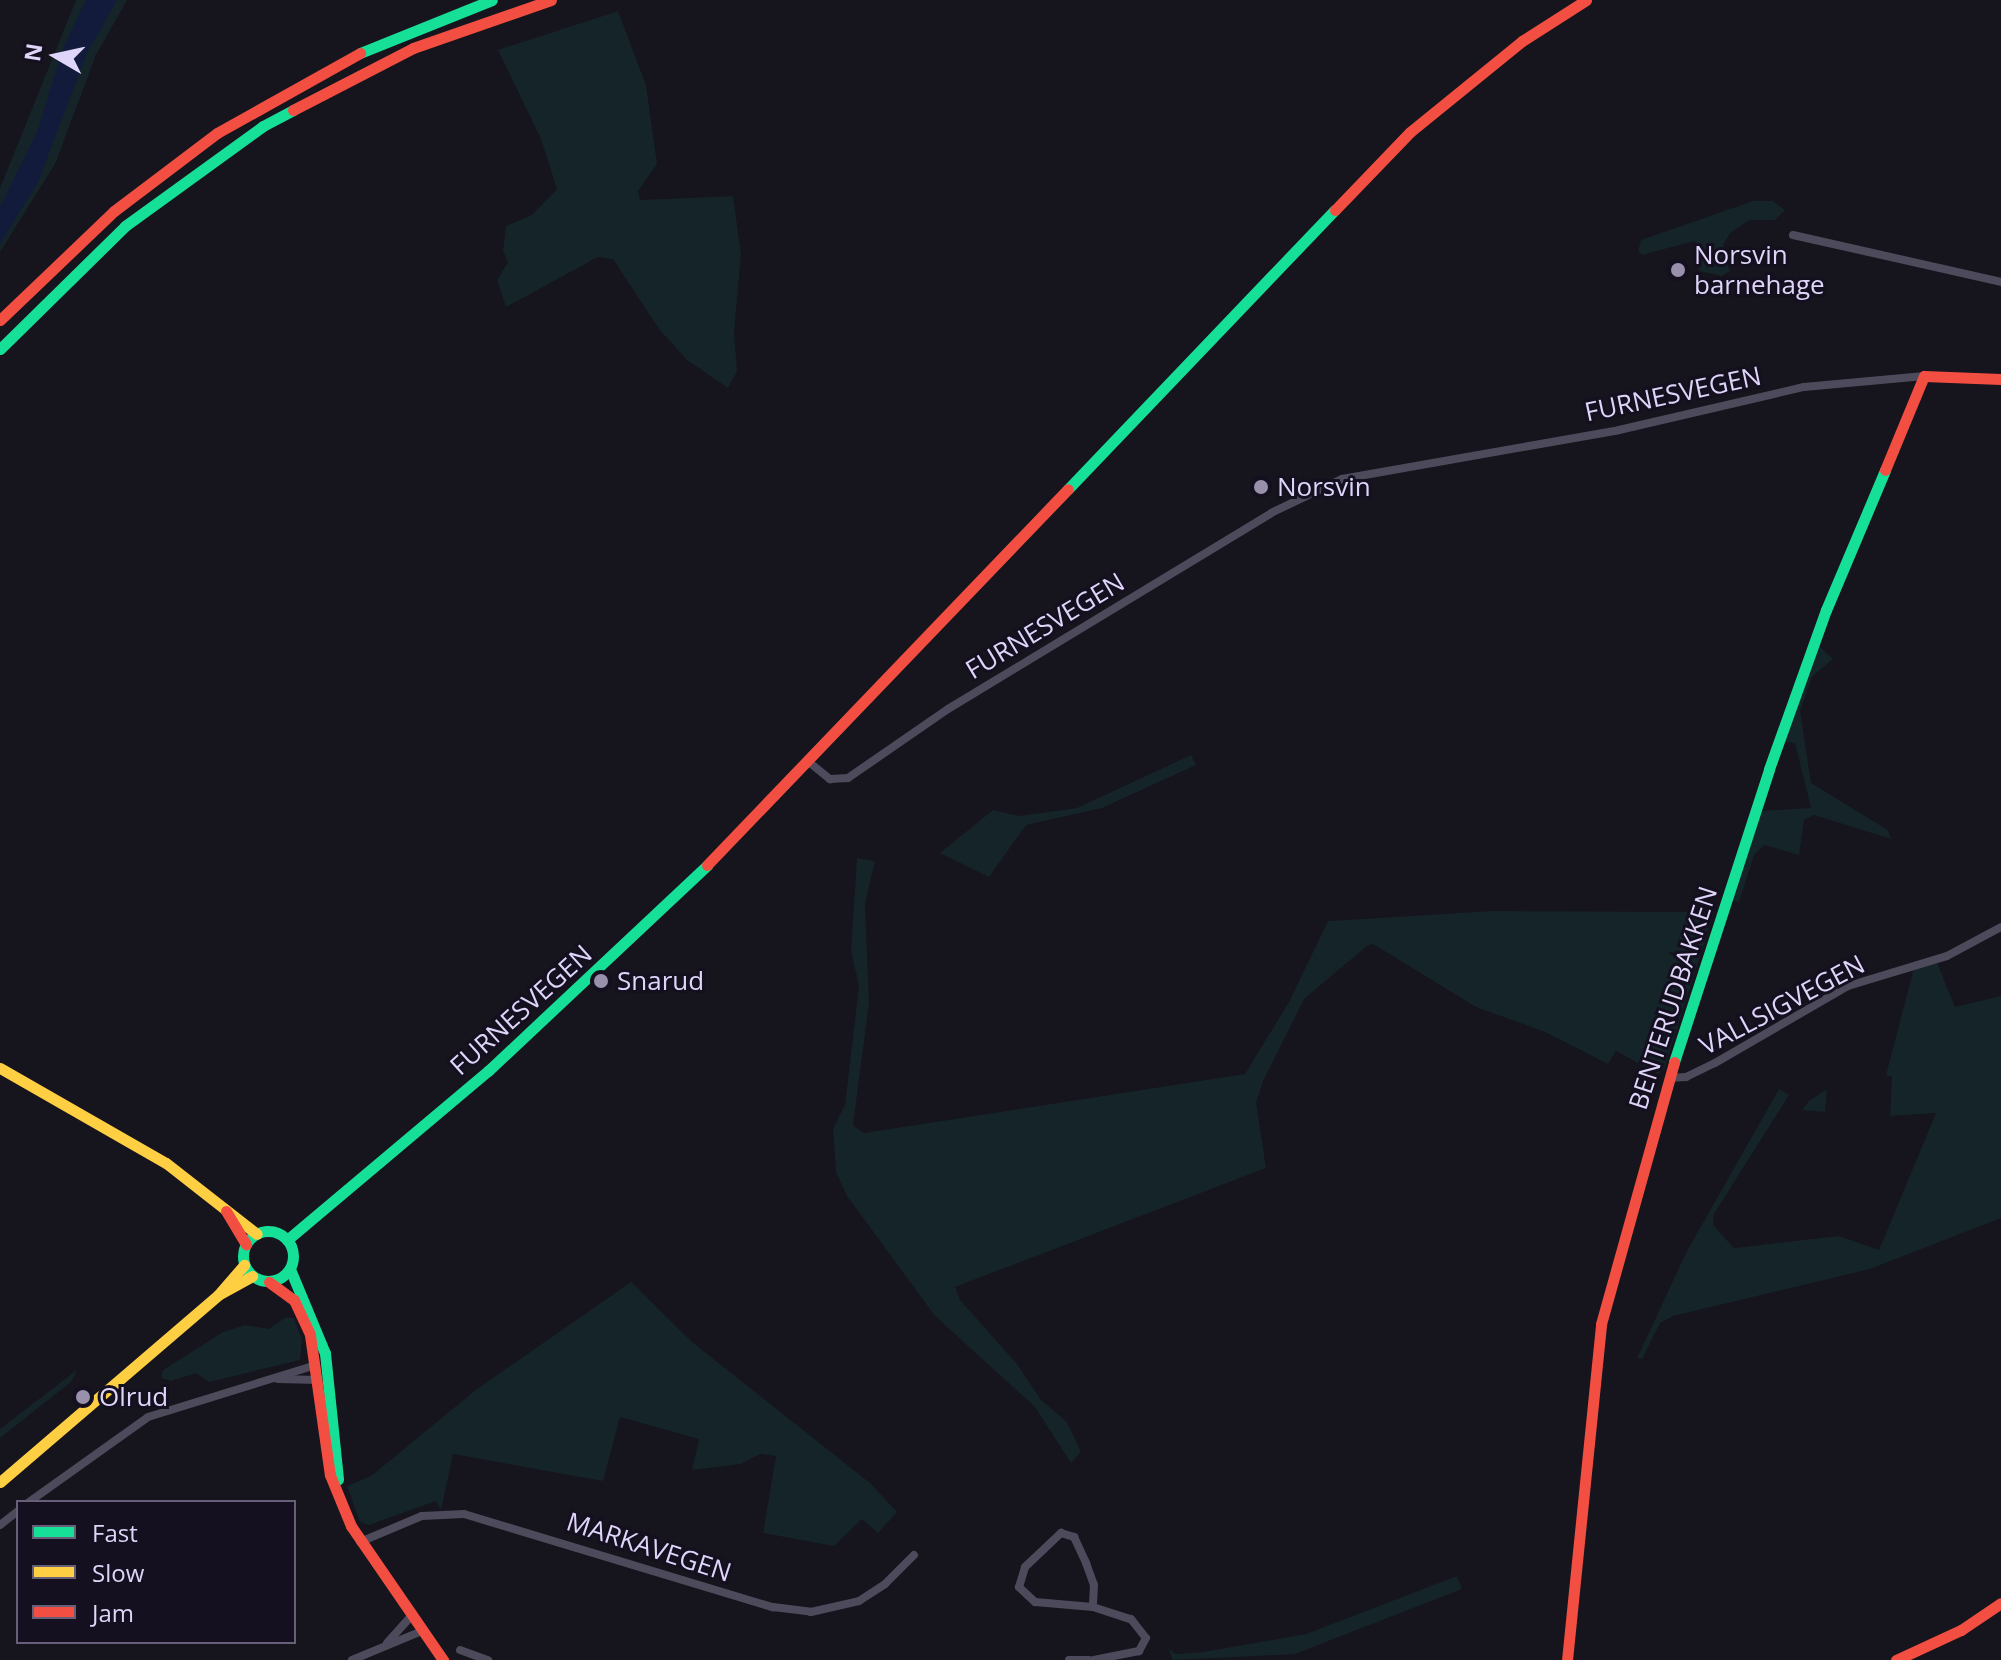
<!DOCTYPE html>
<html>
<head>
<meta charset="utf-8">
<style>
  body { margin:0 }
  #map { position:relative; width:2001px; height:1660px; overflow:hidden; background:#16141c; font-family:"Open Sans",sans-serif }
  div>[style] { position:absolute }
  [style*='--x'] { left:calc(var(--x)*1px); top:calc(var(--y)*1px); width:calc(var(--w)*1px); rotate:calc(var(--a)*1deg) }
  .green>* { inset:0; background:#142428 }
  .water>* { inset:0; background:#121b3b }
  .street>* { height:8px; margin:-4px; padding:0 4px; transform-origin:4px; border-radius:4px; background:#4d4a5c }
  .fast>* { height:11px; margin:-5.5px; padding:0 5.5px; transform-origin:5.5px; border-radius:5.5px; background:#16e098 }
  .fast>.ring { margin:-5.5px; padding:0; box-sizing:content-box; background:none; border:11px solid #16e098; border-radius:50% }
  .slow>* { height:11px; margin:-5.5px; padding:0 5.5px; transform-origin:5.5px; border-radius:5.5px; background:#ffcf43 }
  .jam>* { height:11px; margin:-5.5px; padding:0 5.5px; transform-origin:5.5px; border-radius:5.5px; background:#f24e42 }
  .dots>* { width:22px; height:22px; translate:-50% -50%; box-sizing:border-box; border:4px solid #151020; border-radius:50% }
  span { translate:-50% -50%; white-space:nowrap; text-align:center; line-height:1.15; -webkit-text-stroke:6px #151020; paint-order:stroke }
  .poi-label { font-size:26px; color:#dfd5f9 }
  .left { translate:0 -50%; text-align:left }
  .street-label { font-size:26px; color:#dfd5f9 }
  .legend { position:absolute; left:16px; top:1500px; width:280px; height:144px; box-sizing:border-box; background:#151020; border:2px solid #665f77; margin:0; padding:10px 14px; list-style:none; font-size:24px; color:#dfd5f9 }
  .legend li { display:flex; align-items:center; gap:16px; height:40px }
  .legend b { width:40px; border:2px solid #665f77 }
  .north { position:absolute; left:16px; top:16px; width:80px; height:80px; -webkit-text-stroke:6px #151020; paint-order:stroke; rotate:279deg; font-size:22px; font-weight:700; line-height:32px; text-align:center; color:#dfd5f9 }
  .north::after { content:''; display:block; margin:auto; width:28px; height:36px; background:#dfd5f9; clip-path:polygon(50% 0,100% 100%,50% 72%,0 100%) }
</style>
</head>
<body>
<div id="map">
  <div class="green">
    <div style="clip-path:polygon(76px 0,127px 0,96px 55px,55px 164px,0 252px,0 188px)"></div>
    <div style="clip-path:polygon(618px 11px,646px 85px,657px 164px,638px 191px,640px 200px,733px 196px,741px 254px,734px 333px,737px 371px,728px 388px,687px 360px,659px 329px,613px 259px,598px 257px,506px 307px,497px 280px,508px 262px,503px 251px,506px 226px,532px 215px,557px 189px,541px 139px,498px 50px)"></div>
    <div style="clip-path:polygon(1753px 201px,1773px 201px,1785px 210px,1775px 220px,1750px 220px,1731px 232px,1723px 245px,1730px 271px,1722px 276px,1699px 271px,1703px 247px,1694px 241px,1642px 255px,1638px 251px,1641px 240px)"></div>
    <div style="clip-path:polygon(1818px 645px,1833px 659px,1812px 677px,1800px 711px,1811px 783px,1888px 830px,1891px 839px,1814px 815px,1804px 820px,1799px 855px,1764px 845px,1754px 855px,1739px 902px,1733px 900px,1760px 811px,1811px 808px,1795px 743px,1782px 741px)"></div>
    <div style="clip-path:polygon(1191px 755px,1196px 765px,1102px 808px,1026px 825px,989px 877px,940px 853px,993px 810px,1019px 816px,1077px 808px)"></div>
    <div style="clip-path:polygon(857px 858px,875px 861px,865px 904px,869px 1003px,853px 1125px,864px 1133px,1245px 1074px,1289px 1002px,1328px 921px,1493px 911px,1714px 912px,1664px 1069px,1658px 1074px,1616px 1051px,1608px 1064px,1545px 1032px,1476px 1007px,1373px 944px,1367px 946px,1304px 999px,1264px 1079px,1256px 1102px,1266px 1168px,955px 1287px,960px 1300px,1017px 1364px,1041px 1400px,1067px 1422px,1081px 1452px,1071px 1463px,1035px 1407px,935px 1316px,847px 1196px,836px 1172px,833px 1129px,845px 1105px,859px 986px,851px 951px)"></div>
    <div style="clip-path:polygon(1936px 960px,1955px 1007px,2001px 996px,2001px 1218px,1870px 1269px,1673px 1316px,1660px 1323px,1642px 1359px,1637px 1358px,1687px 1251px,1779px 1089px,1789px 1095px,1714px 1214px,1713px 1225px,1734px 1248px,1839px 1236px,1879px 1250px,1936px 1113px,1890px 1116px,1892px 1077px,1886px 1075px,1914px 968px)"></div>
    <div style="clip-path:polygon(1827px 1089px,1825px 1112px,1802px 1110px,1809px 1101px)"></div>
    <div style="clip-path:polygon(631px 1282px,692px 1342px,870px 1483px,897px 1512px,878px 1533px,862px 1519px,834px 1546px,763px 1533px,776px 1456px,760px 1454px,741px 1464px,692px 1470px,699px 1439px,620px 1417px,603px 1481px,453px 1454px,441px 1510px,436px 1501px,369px 1525px,360px 1522px,347px 1486px,371px 1476px,477px 1389px)"></div>
    <div style="clip-path:polygon(286px 1317px,294px 1318px,302px 1340px,300px 1360px,209px 1382px,196px 1373px,171px 1381px,161px 1378px,163px 1370px,223px 1332px,245px 1325px,269px 1329px)"></div>
    <div style="clip-path:polygon(78px 1369px,71px 1382px,0 1438px,0 1429px)"></div>
    <div style="clip-path:polygon(1457px 1576px,1462px 1589px,1295px 1654px,1173px 1660px,1168px 1648px,1176px 1654px,1203px 1652px,1306px 1634px)"></div>
  </div>
  <div class="water">
    <div style="clip-path:polygon(86px 0,117px 0,87px 53px,38px 182px,0 244px,0 207px,37px 132px,62px 51px)"></div>
  </div>
  <div class="street">
    <div style="--x:1793;--y:235;--w:213;--a:12.7"></div>
    <div style="--x:810;--y:763;--w:26;--a:39"></div>
    <div style="--x:830;--y:779;--w:18;--a:-3"></div>
    <div style="--x:848;--y:778;--w:121;--a:-34.6"></div>
    <div style="--x:948;--y:709;--w:378;--a:-31.2"></div>
    <div style="--x:1271;--y:513;--w:79;--a:-25.6"></div>
    <div style="--x:1342;--y:479;--w:281;--a:-10"></div>
    <div style="--x:1619;--y:430;--w:190;--a:-13.1"></div>
    <div style="--x:1804;--y:387;--w:121;--a:-5.2"></div>
    <div style="--x:1669;--y:1078;--w:17;--a:-3"></div>
    <div style="--x:1686;--y:1077;--w:32;--a:-26"></div>
    <div style="--x:1715;--y:1063;--w:154;--a:-30.1"></div>
    <div style="--x:1848;--y:986;--w:103;--a:-16.9"></div>
    <div style="--x:1947;--y:956;--w:61;--a:-28.2"></div>
    <div style="--x:278;--y:1379;--w:40;--a:1.4"></div>
    <div style="--x:29;--y:1502;--w:146;--a:-35.5"></div>
    <div style="--x:148;--y:1417;--w:176;--a:-17.2"></div>
    <div style="--x:0;--y:1525;--w:23;--a:-38"></div>
    <div style="--x:1061;--y:1533;--w:14;--a:17"></div>
    <div style="--x:1074;--y:1537;--w:29;--a:65"></div>
    <div style="--x:1086;--y:1563;--w:23;--a:70"></div>
    <div style="--x:1094;--y:1585;--w:22;--a:93"></div>
    <div style="--x:1093;--y:1607;--w:58;--a:-175.1"></div>
    <div style="--x:1035;--y:1602;--w:22;--a:-137"></div>
    <div style="--x:1019;--y:1587;--w:21;--a:-73"></div>
    <div style="--x:1025;--y:1567;--w:50;--a:-43.4"></div>
    <div style="--x:360;--y:1542;--w:67;--a:-22.8"></div>
    <div style="--x:422;--y:1516;--w:42;--a:-2.7"></div>
    <div style="--x:464;--y:1514;--w:323;--a:16.8"></div>
    <div style="--x:773;--y:1607;--w:38;--a:7"></div>
    <div style="--x:811;--y:1612;--w:49;--a:-12.9"></div>
    <div style="--x:859;--y:1601;--w:31;--a:-33"></div>
    <div style="--x:885;--y:1584;--w:41;--a:-45"></div>
    <div style="--x:1093;--y:1607;--w:40;--a:18"></div>
    <div style="--x:1131;--y:1619;--w:24;--a:52"></div>
    <div style="--x:1146;--y:1638;--w:15;--a:118"></div>
    <div style="--x:1139;--y:1651;--w:46;--a:168.7"></div>
    <div style="--x:387;--y:1643;--w:36;--a:-48"></div>
    <div style="--x:460;--y:1650;--w:30;--a:20"></div>
    <div style="--x:352;--y:1660;--w:76;--a:-22.5"></div>
    <div style="--x:1069;--y:1660;--w:20;--a:0"></div>
  </div>
  <div class="fast">
    <div style="--x:360;--y:53;--w:142;--a:-21.9"></div>
    <div style="--x:0;--y:349;--w:175;--a:-44.5"></div>
    <div style="--x:125;--y:226;--w:170;--a:-35.9"></div>
    <div style="--x:263;--y:126;--w:34;--a:-28"></div>
    <div style="--x:1068;--y:489;--w:386;--a:-46.3"></div>
    <div style="--x:1674;--y:1062;--w:308;--a:-72"></div>
    <div style="--x:1769;--y:769;--w:169;--a:-70.3"></div>
    <div style="--x:1826;--y:610;--w:152;--a:-67.1"></div>
    <div class="ring" style="left:243px;top:1231px;width:39px;height:39px"></div>
    <div style="--x:287;--y:1240;--w:263;--a:-40.1"></div>
    <div style="--x:488;--y:1071;--w:301;--a:-43.2"></div>
    <div style="--x:290;--y:1269;--w:91;--a:67.4"></div>
    <div style="--x:325;--y:1353;--w:127;--a:84.1"></div>
  </div>
  <div class="slow">
    <div style="--x:0;--y:1068;--w:191;--a:29.8"></div>
    <div style="--x:166;--y:1163;--w:115;--a:38"></div>
    <div style="--x:218;--y:1295;--w:39;--a:-29"></div>
    <div style="--x:0;--y:1482;--w:287;--a:-40.6"></div>
    <div style="--x:218;--y:1295;--w:40;--a:-49"></div>
  </div>
  <div class="jam">
    <div style="--x:293;--y:110;--w:135;--a:-27.3"></div>
    <div style="--x:413;--y:48;--w:146;--a:-19.2"></div>
    <div style="--x:1335;--y:210;--w:108;--a:-46.1"></div>
    <div style="--x:1410;--y:132;--w:144;--a:-39.1"></div>
    <div style="--x:1522;--y:41;--w:76;--a:-32.6"></div>
    <div style="--x:0;--y:320;--w:158;--a:-43.7"></div>
    <div style="--x:114;--y:211;--w:129;--a:-37.1"></div>
    <div style="--x:217;--y:133;--w:164;--a:-29.2"></div>
    <div style="--x:1885;--y:470;--w:102;--a:-67.5"></div>
    <div style="--x:1924;--y:376;--w:77;--a:2.2"></div>
    <div style="--x:707;--y:865;--w:521;--a:-46.17"></div>
    <div style="--x:226;--y:1211;--w:39;--a:59"></div>
    <div style="--x:269;--y:1282;--w:31;--a:36"></div>
    <div style="--x:294;--y:1300;--w:38;--a:65"></div>
    <div style="--x:310;--y:1335;--w:141;--a:81.9"></div>
    <div style="--x:330;--y:1475;--w:55;--a:67.6"></div>
    <div style="--x:351;--y:1526;--w:163;--a:55.5"></div>
    <div style="--x:1567;--y:1660;--w:338;--a:-84.2"></div>
    <div style="--x:1601;--y:1324;--w:272;--a:-74.4"></div>
    <div style="--x:1896;--y:1660;--w:72;--a:-24.8"></div>
    <div style="--x:1961;--y:1630;--w:48;--a:-34"></div>
  </div>
  <div class="dots">
    <div style="left:1678px;top:270px;background:#9991ac"></div>
    <div style="left:1261px;top:487px;background:#9991ac"></div>
    <div style="left:601px;top:981px;background:#9991ac"></div>
    <div style="left:83px;top:1397px;background:#9991ac"></div>
  </div>
  <div class="poi-label">
    <span class="left" style="left:1694px;top:270px">Norsvin<br>barnehage</span>
    <span class="left" style="left:1277px;top:487px">Norsvin</span>
    <span class="left" style="left:617px;top:981px">Snarud</span>
    <span class="left" style="left:99px;top:1397px">Olrud</span>
  </div>
  <div class="street-label">
    <span style="left:1673px;top:394px;rotate:-12deg">FURNESVEGEN</span>
    <span style="left:1045px;top:626px;rotate:-31deg">FURNESVEGEN</span>
    <span style="left:1673px;top:998px;rotate:-72deg">BENTERUDBAKKEN</span>
    <span style="left:1782px;top:1005px;rotate:-28deg">VALLSIGVEGEN</span>
    <span style="left:521px;top:1010px;rotate:-42deg">FURNESVEGEN</span>
    <span style="left:649px;top:1547px;rotate:18deg">MARKAVEGEN</span>
  </div>
  <ul class="legend">
  <li><b style="height:10px;background:#16e098"></b>Fast</li>
  <li><b style="height:10px;background:#ffcf43"></b>Slow</li>
  <li><b style="height:10px;background:#f24e42"></b>Jam</li>
  </ul>
  <div class="north">N</div>
</div>
</body>
</html>
